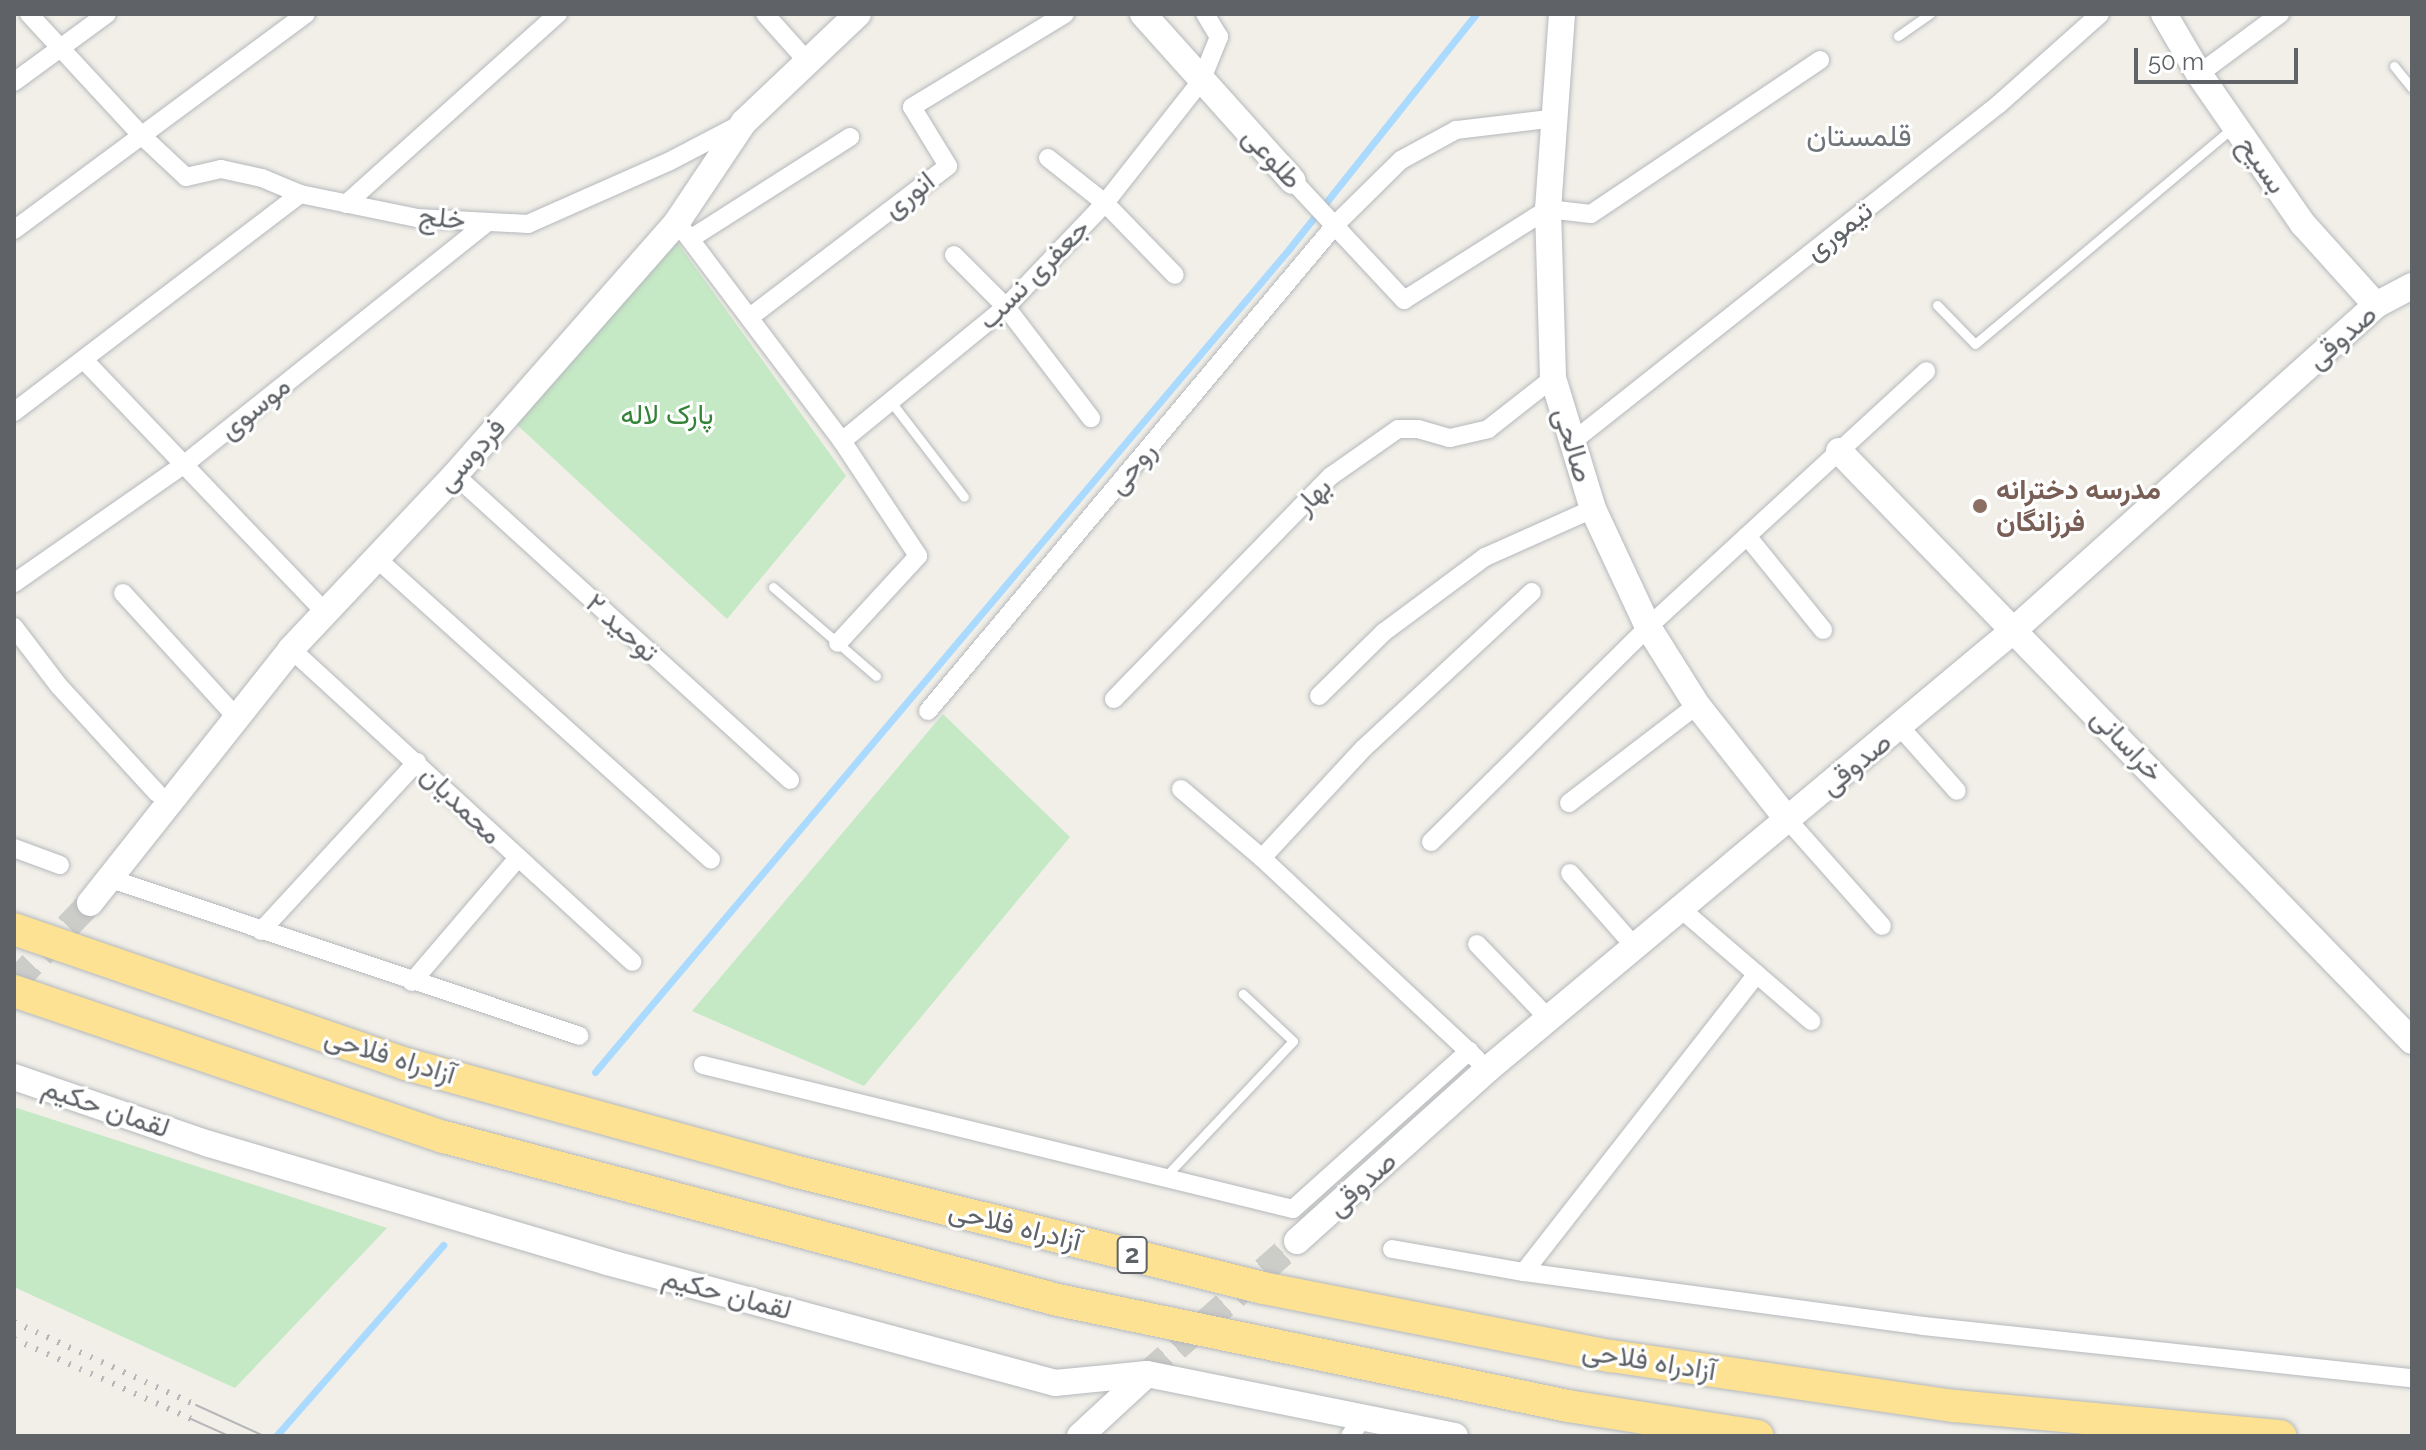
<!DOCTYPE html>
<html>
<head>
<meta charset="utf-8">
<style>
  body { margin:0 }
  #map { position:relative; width:2426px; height:1450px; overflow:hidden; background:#f1efe8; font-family:Raleway,Vazirmatn,sans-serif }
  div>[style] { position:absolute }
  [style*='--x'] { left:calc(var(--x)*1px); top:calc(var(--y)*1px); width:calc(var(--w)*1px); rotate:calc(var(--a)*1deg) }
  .green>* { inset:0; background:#c5e8c5 }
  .stream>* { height:7px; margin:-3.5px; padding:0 3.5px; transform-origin:3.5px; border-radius:3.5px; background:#aadaff }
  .secondary-tunnel>* { height:26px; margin-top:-13px; transform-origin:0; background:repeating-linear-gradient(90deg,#ccccc8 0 26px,transparent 0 39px) }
  .roads { filter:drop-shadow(0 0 2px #b5b8bc) drop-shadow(0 0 2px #b5b8bc) }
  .lane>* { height:9px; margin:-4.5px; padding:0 4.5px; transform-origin:4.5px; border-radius:4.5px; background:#fff }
  .street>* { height:18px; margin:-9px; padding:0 9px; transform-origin:9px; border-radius:9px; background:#fff }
  .secondary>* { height:26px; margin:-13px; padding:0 13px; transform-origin:13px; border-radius:13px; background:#fff }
  .highway>* { height:32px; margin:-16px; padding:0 16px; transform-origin:16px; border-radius:16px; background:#fde293 }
  .tram>* { height:2px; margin:-1px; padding:0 1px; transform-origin:1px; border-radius:1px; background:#b6b7b8 }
  .rail>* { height:6px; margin-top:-3px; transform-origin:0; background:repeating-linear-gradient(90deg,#b6b7b8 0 2px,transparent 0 12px) }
  .dots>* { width:22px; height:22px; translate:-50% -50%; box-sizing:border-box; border:4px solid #fff; border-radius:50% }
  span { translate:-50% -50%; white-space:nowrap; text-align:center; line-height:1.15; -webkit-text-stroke:6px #fff; paint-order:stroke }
  .shield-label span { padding:2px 6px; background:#fff; border:2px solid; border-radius:6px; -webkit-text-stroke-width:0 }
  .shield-label { font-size:26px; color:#5f6368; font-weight:700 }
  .street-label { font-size:28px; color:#5f6368 }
  .park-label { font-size:28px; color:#348238 }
  .education-label { font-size:28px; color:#785e54; font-weight:700 }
  .left { translate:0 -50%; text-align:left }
  .neighbourhood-label { font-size:30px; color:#70757a }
  .frame { position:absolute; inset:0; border:16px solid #5f6368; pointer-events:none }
  .scale { position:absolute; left:2134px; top:48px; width:164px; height:36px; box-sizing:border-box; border:4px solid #5f6368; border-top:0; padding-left:10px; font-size:24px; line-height:28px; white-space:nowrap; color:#5f6368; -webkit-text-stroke:6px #fff; paint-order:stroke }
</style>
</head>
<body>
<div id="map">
  <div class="green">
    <div style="clip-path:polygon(674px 238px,846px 476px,727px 619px,515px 423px)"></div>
    <div style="clip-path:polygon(943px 714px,1070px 837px,864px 1086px,692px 1011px)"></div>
    <div style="clip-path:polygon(14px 1107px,387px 1228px,235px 1388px,14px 1287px)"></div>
  </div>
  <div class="stream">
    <div style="--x:595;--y:1072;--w:1077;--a:-49.86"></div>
    <div style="--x:1289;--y:249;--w:300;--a:-51.5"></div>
    <div style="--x:276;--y:1436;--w:254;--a:-48.8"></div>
  </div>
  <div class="secondary-tunnel">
    <div style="--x:14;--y:983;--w:110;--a:-46.5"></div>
    <div style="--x:1147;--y:1374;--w:200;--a:-41.6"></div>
  </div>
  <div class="roads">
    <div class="lane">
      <div style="--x:1898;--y:36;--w:39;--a:-35"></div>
      <div style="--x:2394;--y:66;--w:28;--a:51"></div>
      <div style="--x:1937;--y:305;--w:54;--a:45.7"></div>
      <div style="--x:1975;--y:344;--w:336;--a:-40"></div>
      <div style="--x:892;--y:403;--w:118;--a:52.5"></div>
      <div style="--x:773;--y:587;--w:136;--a:40.8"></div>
      <div style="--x:1164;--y:1178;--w:188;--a:-46.7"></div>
      <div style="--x:1293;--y:1041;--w:69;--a:-136.8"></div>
    </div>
    <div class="street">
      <div style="--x:29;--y:14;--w:163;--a:47.2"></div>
      <div style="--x:140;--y:134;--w:63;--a:43.1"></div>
      <div style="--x:186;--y:177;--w:36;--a:-13"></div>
      <div style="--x:221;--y:169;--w:42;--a:12.4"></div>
      <div style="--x:262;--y:178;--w:41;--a:22.8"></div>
      <div style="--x:300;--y:194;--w:119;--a:11.6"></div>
      <div style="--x:417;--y:218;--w:111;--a:3.1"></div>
      <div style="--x:528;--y:224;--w:155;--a:-23.9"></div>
      <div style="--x:670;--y:161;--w:78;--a:-27.6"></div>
      <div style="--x:765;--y:14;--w:63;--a:48.2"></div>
      <div style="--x:2199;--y:74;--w:101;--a:-36.5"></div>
      <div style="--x:14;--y:82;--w:115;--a:-36.2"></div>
      <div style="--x:1048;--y:158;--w:73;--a:38.3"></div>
      <div style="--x:1105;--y:203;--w:100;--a:45.8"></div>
      <div style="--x:1293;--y:181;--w:163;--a:47"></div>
      <div style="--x:1404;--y:300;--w:170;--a:-32.3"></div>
      <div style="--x:1548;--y:209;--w:43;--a:6.6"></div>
      <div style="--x:1591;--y:214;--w:276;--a:-33.9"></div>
      <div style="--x:346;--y:204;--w:285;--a:-41.9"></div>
      <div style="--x:677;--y:222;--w:274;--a:53"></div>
      <div style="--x:842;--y:441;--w:138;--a:56.5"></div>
      <div style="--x:918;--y:556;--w:118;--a:132.6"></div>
      <div style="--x:14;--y:230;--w:363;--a:-36.5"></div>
      <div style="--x:690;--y:239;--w:190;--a:-32.5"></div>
      <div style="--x:954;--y:255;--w:74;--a:45"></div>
      <div style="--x:1006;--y:307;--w:140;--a:52.6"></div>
      <div style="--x:750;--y:317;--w:249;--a:-37.3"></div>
      <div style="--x:948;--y:166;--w:69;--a:-121.4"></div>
      <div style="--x:912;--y:107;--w:179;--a:-31.3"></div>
      <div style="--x:84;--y:360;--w:352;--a:46.3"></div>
      <div style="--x:14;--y:412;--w:360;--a:-37.3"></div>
      <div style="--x:842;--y:441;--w:212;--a:-39.3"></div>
      <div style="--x:1006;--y:307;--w:144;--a:-46.4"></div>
      <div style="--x:1105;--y:203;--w:155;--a:-51.8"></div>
      <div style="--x:1201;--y:81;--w:48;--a:-67.8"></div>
      <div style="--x:1219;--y:37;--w:27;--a:-121"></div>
      <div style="--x:1572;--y:442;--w:545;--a:-38.36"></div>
      <div style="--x:1999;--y:104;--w:135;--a:-41.7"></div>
      <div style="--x:455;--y:475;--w:453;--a:42.3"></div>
      <div style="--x:1747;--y:536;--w:121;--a:51"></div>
      <div style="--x:375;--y:557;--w:452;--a:42"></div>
      <div style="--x:14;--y:583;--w:210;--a:-34.9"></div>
      <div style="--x:186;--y:463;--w:386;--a:-38.6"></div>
      <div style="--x:123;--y:593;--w:169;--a:47.6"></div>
      <div style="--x:14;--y:627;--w:74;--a:52.7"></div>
      <div style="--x:59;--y:686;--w:145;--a:47.5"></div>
      <div style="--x:291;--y:649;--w:463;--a:42.5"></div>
      <div style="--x:1319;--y:696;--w:91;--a:-44.6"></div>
      <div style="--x:1384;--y:632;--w:126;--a:-36.6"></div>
      <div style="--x:1485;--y:557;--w:118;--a:-24"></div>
      <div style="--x:1114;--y:699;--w:311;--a:-45.8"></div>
      <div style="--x:1331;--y:476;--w:82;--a:-35"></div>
      <div style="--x:1398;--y:429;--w:20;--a:0"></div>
      <div style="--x:1418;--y:429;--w:33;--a:16"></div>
      <div style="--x:1450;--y:438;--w:39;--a:-13"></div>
      <div style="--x:1488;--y:429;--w:83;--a:-38.1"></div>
      <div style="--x:928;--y:711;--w:635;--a:-50.04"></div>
      <div style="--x:1336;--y:224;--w:91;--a:-44.6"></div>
      <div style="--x:1401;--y:160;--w:63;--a:-28.6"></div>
      <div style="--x:1456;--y:130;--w:102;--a:-6.8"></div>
      <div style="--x:1901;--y:728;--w:84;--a:48.4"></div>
      <div style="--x:1181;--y:789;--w:106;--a:40.4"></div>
      <div style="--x:1262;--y:858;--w:294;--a:43.1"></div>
      <div style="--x:1569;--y:803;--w:161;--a:-37.4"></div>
      <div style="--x:1787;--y:819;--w:143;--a:48.4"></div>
      <div style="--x:1431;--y:842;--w:305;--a:-44.7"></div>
      <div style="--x:1648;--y:627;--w:378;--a:-42.6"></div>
      <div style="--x:14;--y:848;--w:49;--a:20.3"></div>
      <div style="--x:1262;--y:858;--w:150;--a:-47.2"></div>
      <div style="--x:1364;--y:748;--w:229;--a:-42.9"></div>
      <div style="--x:1570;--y:873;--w:98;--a:48.7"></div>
      <div style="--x:108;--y:878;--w:497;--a:18.5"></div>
      <div style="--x:1681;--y:909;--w:172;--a:40.7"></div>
      <div style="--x:261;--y:931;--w:230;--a:-47.3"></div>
      <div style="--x:1477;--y:944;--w:104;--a:46.2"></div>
      <div style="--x:412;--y:982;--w:162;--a:-49.5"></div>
      <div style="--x:703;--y:1065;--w:607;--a:13.72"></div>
      <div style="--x:1293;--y:1209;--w:237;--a:-41.9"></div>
      <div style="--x:1392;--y:1249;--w:134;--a:9.9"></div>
      <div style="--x:1524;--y:1272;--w:403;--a:7.7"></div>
      <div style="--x:1923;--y:1326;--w:492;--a:6.1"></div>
      <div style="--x:1524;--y:1272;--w:378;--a:-52"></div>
      <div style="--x:1350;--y:1436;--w:24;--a:-54"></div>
    </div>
    <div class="secondary">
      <div style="--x:1143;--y:14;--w:224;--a:48.1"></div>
      <div style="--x:1562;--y:14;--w:196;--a:94.1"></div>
      <div style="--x:1548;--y:209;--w:169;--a:88.3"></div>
      <div style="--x:1553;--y:378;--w:137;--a:73"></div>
      <div style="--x:1593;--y:509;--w:130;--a:65"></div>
      <div style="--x:1648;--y:627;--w:92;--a:57.9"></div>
      <div style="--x:1697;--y:705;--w:145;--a:51.7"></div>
      <div style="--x:2164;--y:14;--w:69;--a:59.7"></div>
      <div style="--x:2199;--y:74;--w:183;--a:55.3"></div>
      <div style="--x:2303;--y:224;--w:109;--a:48"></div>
      <div style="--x:1839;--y:451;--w:822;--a:45.84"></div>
      <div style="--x:90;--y:903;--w:324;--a:-51.6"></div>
      <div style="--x:291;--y:649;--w:239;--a:-46.7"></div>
      <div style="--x:455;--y:475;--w:337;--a:-48.7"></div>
      <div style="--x:677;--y:222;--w:120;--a:-56.2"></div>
      <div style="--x:744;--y:122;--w:157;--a:-43.5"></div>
      <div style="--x:14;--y:1077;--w:206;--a:19"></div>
      <div style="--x:209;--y:1144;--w:415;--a:16.5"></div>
      <div style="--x:607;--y:1262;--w:464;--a:15.1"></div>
      <div style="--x:1055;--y:1383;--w:92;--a:-5.6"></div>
      <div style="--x:1147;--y:1374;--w:314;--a:11.4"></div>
      <div style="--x:1297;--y:1241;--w:257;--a:-42"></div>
      <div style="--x:1488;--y:1069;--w:687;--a:-39.86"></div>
      <div style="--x:2015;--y:629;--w:485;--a:-41.9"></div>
      <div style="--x:2376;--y:305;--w:41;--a:-27.8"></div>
      <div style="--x:1080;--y:1436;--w:91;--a:-42.8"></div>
    </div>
    <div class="highway">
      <div style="--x:14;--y:929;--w:415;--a:19"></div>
      <div style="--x:406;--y:1064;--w:398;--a:15.4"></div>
      <div style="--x:790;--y:1170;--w:487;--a:14"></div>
      <div style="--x:1263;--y:1288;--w:355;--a:11.1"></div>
      <div style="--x:1611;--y:1356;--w:348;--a:8.3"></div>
      <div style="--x:1955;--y:1406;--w:327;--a:5.3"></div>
      <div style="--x:14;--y:991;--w:454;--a:18.8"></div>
      <div style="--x:444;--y:1137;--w:635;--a:14.87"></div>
      <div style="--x:1058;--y:1300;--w:521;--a:11.74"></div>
      <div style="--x:1568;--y:1406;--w:192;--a:9"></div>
    </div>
  </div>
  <div class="tram">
    <div style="--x:196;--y:1405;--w:75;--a:24.5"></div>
    <div style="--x:191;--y:1419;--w:42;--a:24.1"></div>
  </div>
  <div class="rail">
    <div style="--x:14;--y:1322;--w:200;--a:24.5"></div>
    <div style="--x:14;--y:1339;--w:194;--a:24.3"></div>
  </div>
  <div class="dots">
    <div style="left:1980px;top:506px;background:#8d6e63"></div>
  </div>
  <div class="shield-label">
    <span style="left:1132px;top:1255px">2</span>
  </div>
  <div class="street-label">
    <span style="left:1272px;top:158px;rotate:47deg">طلوعی</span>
    <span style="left:2262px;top:165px;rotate:55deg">بسیح</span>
    <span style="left:909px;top:195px;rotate:-38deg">انوری</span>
    <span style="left:442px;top:218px;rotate:5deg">خلج</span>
    <span style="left:1839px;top:231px;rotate:-38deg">تیموری</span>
    <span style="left:1034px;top:274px;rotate:-45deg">جعفری نسب</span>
    <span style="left:2342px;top:337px;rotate:-41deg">صدوقی</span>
    <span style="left:255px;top:408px;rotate:-39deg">موسوی</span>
    <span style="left:1573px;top:445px;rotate:73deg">صالحی</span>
    <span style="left:471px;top:455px;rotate:-48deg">فردوسی</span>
    <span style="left:1132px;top:468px;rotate:-50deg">روحی</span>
    <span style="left:1313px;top:496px;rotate:-45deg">بهار</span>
    <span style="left:622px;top:628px;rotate:42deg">توحید ۲</span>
    <span style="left:2127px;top:745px;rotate:46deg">خراسانی</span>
    <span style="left:1856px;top:764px;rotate:-39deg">صدوقی</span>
    <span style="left:461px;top:805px;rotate:44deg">محمدیان</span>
    <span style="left:390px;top:1056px;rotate:17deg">آزادراه فلاحی</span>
    <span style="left:106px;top:1108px;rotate:19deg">لقمان حکیم</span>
    <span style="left:1362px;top:1184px;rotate:-42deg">صدوقی</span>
    <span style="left:1015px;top:1226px;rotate:14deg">آزادراه فلاحی</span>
    <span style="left:727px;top:1294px;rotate:15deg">لقمان حکیم</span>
    <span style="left:1649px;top:1361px;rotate:9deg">آزادراه فلاحی</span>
  </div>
  <div class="park-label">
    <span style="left:667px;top:415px">پارک لاله</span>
  </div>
  <div class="education-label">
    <span class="left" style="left:1996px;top:506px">مدرسه دخترانه<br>فرزانگان</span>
  </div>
  <div class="neighbourhood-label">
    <span style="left:1859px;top:136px">قلمستان</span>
  </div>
  <div class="frame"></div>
  <div class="scale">50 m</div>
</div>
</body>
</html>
